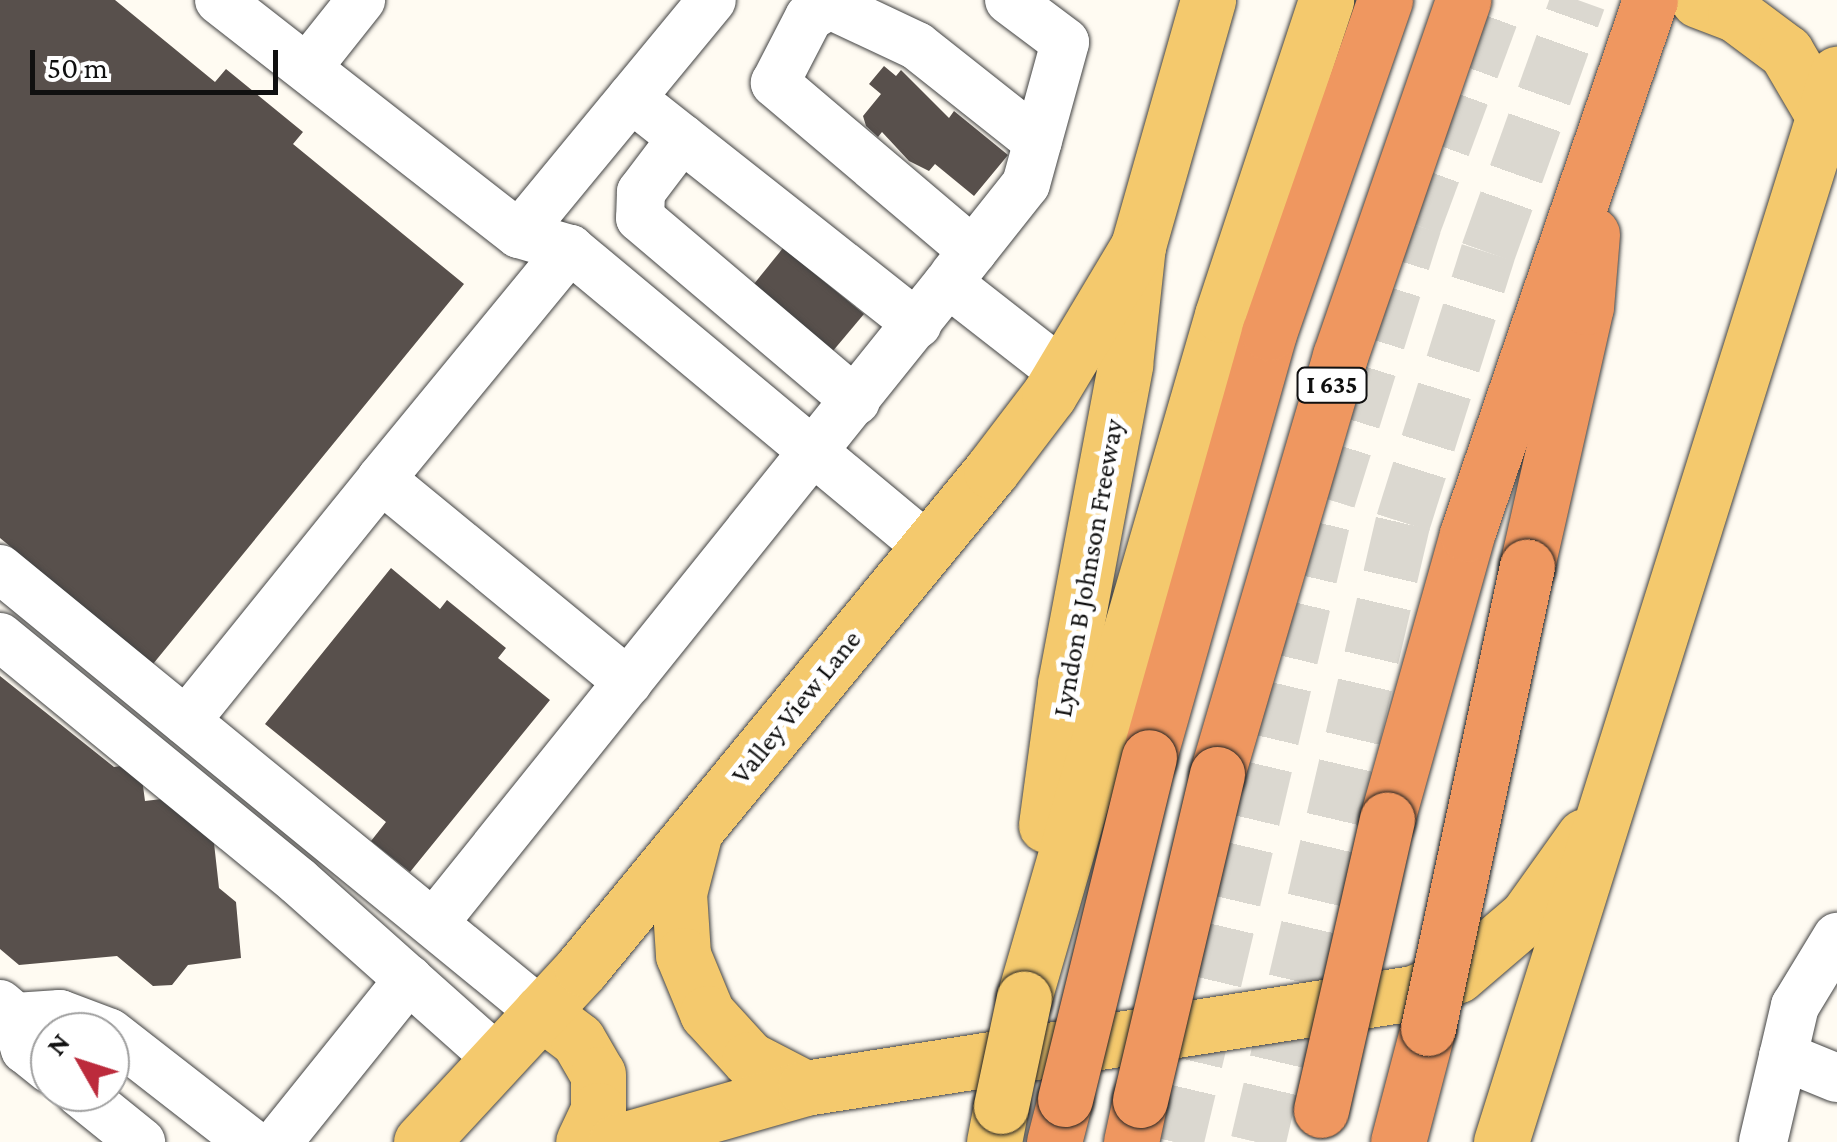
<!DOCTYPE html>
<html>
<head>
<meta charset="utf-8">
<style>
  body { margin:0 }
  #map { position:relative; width:1837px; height:1142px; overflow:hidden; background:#fffbf2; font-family:"Crimson Pro",serif }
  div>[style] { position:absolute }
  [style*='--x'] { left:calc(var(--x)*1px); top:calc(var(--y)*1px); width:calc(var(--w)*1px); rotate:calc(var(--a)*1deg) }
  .building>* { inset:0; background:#58504c }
  .highway-tunnel>* { height:55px; margin-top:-27.5px; transform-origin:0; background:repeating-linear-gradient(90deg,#dbd8d0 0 55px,transparent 0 83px) }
  .roads { filter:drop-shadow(0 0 2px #434343) drop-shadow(0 0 2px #434343) }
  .minor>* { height:48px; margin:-24px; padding:0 24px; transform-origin:24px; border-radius:24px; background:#fff }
  .major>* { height:55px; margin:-27.5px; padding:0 27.5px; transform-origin:27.5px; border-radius:27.5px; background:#f4c96d }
  .highway>* { height:55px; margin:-27.5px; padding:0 27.5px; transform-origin:27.5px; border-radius:27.5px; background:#ef9760 }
  .bridges { filter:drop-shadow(0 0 2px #212121) drop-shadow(0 0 2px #212121) }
  .major-bridge>* { height:55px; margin:-27.5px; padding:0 27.5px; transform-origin:27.5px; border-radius:27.5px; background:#f4c96d }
  .highway-bridge>* { height:55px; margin:-27.5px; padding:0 27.5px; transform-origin:27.5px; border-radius:27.5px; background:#ef9760 }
  span { translate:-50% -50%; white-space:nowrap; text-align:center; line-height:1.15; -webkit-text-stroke:10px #fff; paint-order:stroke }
  .shield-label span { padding:2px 8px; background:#fff; border:2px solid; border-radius:8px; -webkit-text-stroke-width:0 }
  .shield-label { font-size:25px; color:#101010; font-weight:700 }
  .street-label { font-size:28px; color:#101010 }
  .north { position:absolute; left:30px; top:1012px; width:100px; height:100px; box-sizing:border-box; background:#fff; border:2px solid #9f9f9f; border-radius:50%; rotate:309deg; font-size:28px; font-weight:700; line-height:40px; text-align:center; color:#101010 }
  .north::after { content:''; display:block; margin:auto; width:35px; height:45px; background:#bc2b3c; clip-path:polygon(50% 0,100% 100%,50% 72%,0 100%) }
  .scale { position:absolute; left:30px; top:50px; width:248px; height:45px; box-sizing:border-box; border:5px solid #101010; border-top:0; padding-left:12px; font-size:30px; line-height:35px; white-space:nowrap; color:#101010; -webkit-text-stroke:8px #fff; paint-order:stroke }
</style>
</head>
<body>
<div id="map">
  <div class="building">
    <div style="clip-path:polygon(0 0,115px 0,215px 82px,226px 69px,303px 132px,293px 144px,464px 284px,153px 664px,0 538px)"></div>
    <div style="clip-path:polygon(884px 66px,896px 76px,901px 70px,949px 118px,954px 111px,1008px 155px,974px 196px,935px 164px,929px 171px,909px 161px,882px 132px,878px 137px,866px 126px,863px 116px,881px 94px,869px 84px)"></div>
    <div style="clip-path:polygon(783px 248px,864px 314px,827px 358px,746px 294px)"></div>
    <div style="clip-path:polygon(391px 568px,440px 609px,447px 600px,506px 648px,498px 658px,550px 700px,410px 872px,371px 841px,386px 822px,265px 724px)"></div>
    <div style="clip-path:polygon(0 676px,114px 767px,140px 763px,145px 801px,170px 798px,213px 834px,219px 888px,236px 902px,241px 958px,188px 965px,172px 985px,153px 986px,117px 956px,19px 965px,0 949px)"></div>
  </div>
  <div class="highway-tunnel">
    <div style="--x:1176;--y:1142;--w:661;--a:-76.7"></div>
    <div style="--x:1328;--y:499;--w:288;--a:-72.6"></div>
    <div style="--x:1414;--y:224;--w:239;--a:-69.7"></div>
    <div style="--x:1258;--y:1142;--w:637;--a:-76.84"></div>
    <div style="--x:1403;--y:522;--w:283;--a:-72.5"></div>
    <div style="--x:1488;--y:252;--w:268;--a:-70.3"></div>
  </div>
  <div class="roads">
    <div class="minor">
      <div style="--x:219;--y:0;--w:380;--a:38"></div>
      <div style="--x:519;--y:234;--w:53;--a:16.4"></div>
      <div style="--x:570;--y:249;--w:464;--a:39.8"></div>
      <div style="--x:307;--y:68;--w:87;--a:-51.5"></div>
      <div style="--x:631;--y:98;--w:365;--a:38.3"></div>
      <div style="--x:682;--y:138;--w:68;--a:127.2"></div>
      <div style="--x:641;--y:192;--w:26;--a:92"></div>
      <div style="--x:640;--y:218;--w:283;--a:40.3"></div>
      <div style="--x:519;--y:234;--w:303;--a:-50.5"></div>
      <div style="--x:973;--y:251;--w:260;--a:-139.7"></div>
      <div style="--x:775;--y:83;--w:74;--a:-62.7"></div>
      <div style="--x:809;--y:17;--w:24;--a:-30"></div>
      <div style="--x:830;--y:5;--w:96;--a:25.2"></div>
      <div style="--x:917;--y:46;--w:154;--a:38.4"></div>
      <div style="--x:953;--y:276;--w:117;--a:-51.6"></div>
      <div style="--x:1026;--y:184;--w:147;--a:-74.6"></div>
      <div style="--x:1065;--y:42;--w:70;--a:-143.1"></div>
      <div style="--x:381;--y:479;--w:298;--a:-50.6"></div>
      <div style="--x:0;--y:569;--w:699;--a:39.31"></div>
      <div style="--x:0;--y:637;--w:385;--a:39.3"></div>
      <div style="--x:298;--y:881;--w:268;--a:41.7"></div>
      <div style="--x:186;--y:721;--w:311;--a:-51.1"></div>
      <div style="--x:381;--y:479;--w:320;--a:39.4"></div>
      <div style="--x:434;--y:923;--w:821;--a:-51.23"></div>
      <div style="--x:948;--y:283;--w:146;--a:38"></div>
      <div style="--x:0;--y:1004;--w:20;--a:41"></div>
      <div style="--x:15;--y:1017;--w:45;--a:-3.8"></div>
      <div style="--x:60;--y:1014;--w:51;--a:20.6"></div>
      <div style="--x:15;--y:1017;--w:34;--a:73"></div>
      <div style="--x:25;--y:1049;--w:32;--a:39"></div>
      <div style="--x:110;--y:1033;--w:177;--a:37.9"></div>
      <div style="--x:1783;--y:1056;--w:58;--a:22.2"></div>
      <div style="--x:79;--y:1092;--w:80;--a:38.9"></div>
      <div style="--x:278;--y:1142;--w:209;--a:-51.2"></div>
      <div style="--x:1763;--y:1142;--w:140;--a:-76.8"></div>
      <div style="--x:1795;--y:1006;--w:81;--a:-58.7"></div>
    </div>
    <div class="major">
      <div style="--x:1698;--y:0;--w:40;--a:21"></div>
      <div style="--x:1735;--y:14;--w:64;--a:36.7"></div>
      <div style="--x:1786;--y:52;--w:73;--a:59.6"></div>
      <div style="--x:1046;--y:825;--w:142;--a:-82.3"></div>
      <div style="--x:1065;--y:684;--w:325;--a:-79.3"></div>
      <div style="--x:1125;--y:365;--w:120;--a:-83.8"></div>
      <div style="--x:1138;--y:246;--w:256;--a:-74.1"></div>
      <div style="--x:694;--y:835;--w:60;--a:104.5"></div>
      <div style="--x:679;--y:893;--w:62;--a:86.3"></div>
      <div style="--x:683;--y:955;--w:63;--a:67.5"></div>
      <div style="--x:707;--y:1013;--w:62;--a:47.6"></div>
      <div style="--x:749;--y:1059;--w:63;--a:27.4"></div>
      <div style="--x:1024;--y:998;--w:711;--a:-73.83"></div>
      <div style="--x:1222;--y:315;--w:332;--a:-71.7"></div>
      <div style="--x:541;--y:1012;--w:46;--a:37.1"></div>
      <div style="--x:578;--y:1040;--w:39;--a:60"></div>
      <div style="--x:598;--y:1074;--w:36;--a:90"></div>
      <div style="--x:598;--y:1110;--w:35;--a:115"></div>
      <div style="--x:421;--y:1142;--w:237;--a:-47.2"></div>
      <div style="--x:582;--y:968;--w:644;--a:-50.55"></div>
      <div style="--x:991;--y:471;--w:96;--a:-52.7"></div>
      <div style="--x:1049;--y:395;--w:174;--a:-59.1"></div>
      <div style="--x:616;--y:1142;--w:197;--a:-15.9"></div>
      <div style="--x:805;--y:1088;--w:615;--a:-8.88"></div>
      <div style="--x:1413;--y:993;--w:48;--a:-21.8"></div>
      <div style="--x:1458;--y:975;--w:91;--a:-40.5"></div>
      <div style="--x:1527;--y:916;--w:98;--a:-54.5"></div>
      <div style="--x:994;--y:1142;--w:37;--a:-79"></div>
      <div style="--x:1501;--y:1142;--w:1120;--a:-72.54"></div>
    </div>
    <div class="highway">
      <div style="--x:1527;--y:566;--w:266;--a:-77.2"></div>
      <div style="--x:1586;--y:307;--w:73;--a:-85.3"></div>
      <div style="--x:1149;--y:757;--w:441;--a:-74.2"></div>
      <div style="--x:1269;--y:333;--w:353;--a:-70.8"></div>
      <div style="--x:1217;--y:774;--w:436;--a:-73.6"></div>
      <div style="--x:1340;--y:356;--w:377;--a:-70.9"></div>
      <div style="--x:1387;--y:819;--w:296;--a:-74.3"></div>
      <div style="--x:1467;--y:534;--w:564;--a:-71.08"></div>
      <div style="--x:1054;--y:1142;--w:44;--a:-75.7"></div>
      <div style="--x:1131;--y:1142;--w:43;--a:-77.9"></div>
      <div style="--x:1398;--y:1142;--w:118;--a:-75.3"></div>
    </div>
  </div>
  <div class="bridges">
    <div class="major-bridge">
      <div style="--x:1001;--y:1106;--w:110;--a:-78"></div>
    </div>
    <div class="highway-bridge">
      <div style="--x:1428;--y:1028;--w:472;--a:-77.9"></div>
      <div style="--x:1065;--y:1099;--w:352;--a:-76.2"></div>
      <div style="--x:1140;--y:1100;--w:335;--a:-76.7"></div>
      <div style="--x:1321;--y:1110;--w:298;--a:-77.2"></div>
    </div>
  </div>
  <div class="shield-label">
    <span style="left:1332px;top:385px">I 635</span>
  </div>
  <div class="street-label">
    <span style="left:1088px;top:568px;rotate:-80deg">Lyndon B Johnson Freeway</span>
    <span style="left:796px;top:707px;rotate:-51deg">Valley View Lane</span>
  </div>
  <div class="north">N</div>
  <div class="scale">50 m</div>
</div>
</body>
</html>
